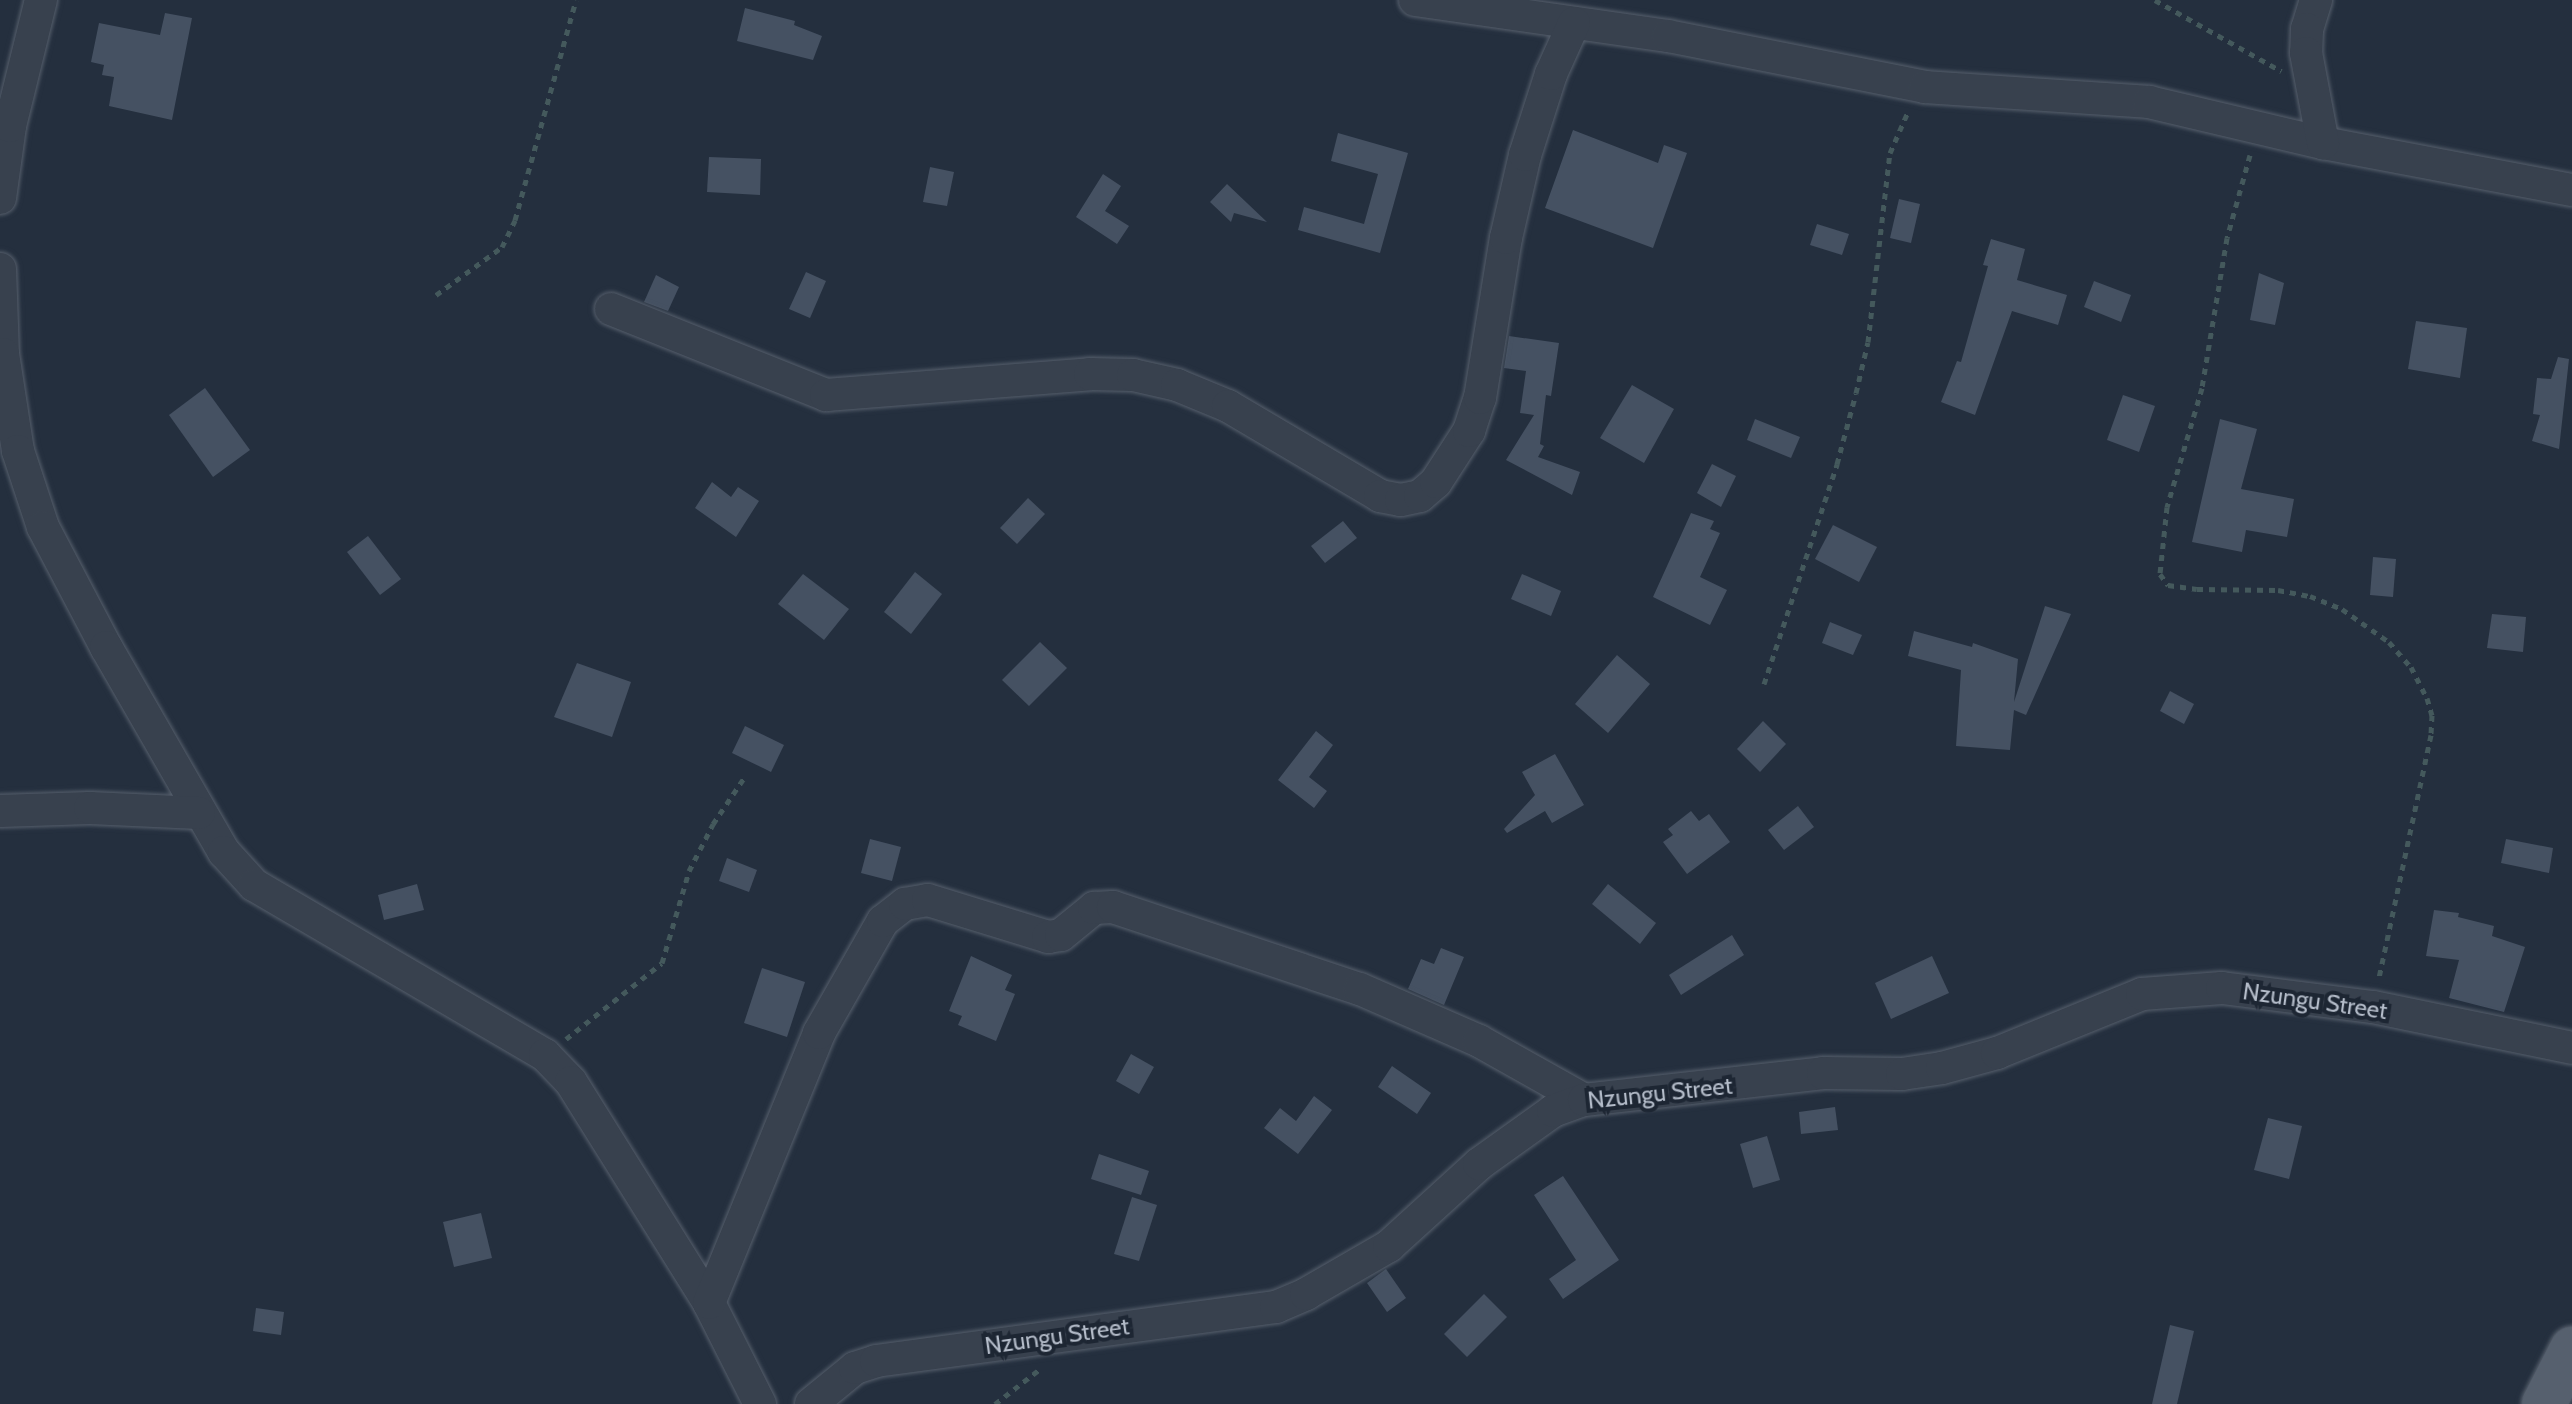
<!DOCTYPE html>
<html>
<head>
<meta charset="utf-8">
<style>
  body { margin:0 }
  #map { position:relative; width:2572px; height:1404px; overflow:hidden; background:#242f3e; font-family:Cabin,sans-serif }
  div>[style] { position:absolute }
  [style*='--x'] { left:calc(var(--x)*1px); top:calc(var(--y)*1px); width:calc(var(--w)*1px); rotate:calc(var(--a)*1deg) }
  .building>* { inset:0; background:#455162 }
  .path>* { height:5px; margin-top:-2.5px; transform-origin:0; background:repeating-linear-gradient(90deg,#44595c 0 6px,transparent 0 12px) }
  .roads { filter:drop-shadow(0 0 2px #565f6c) drop-shadow(0 0 2px #565f6c) }
  .minor>* { height:32px; margin:-16px; padding:0 16px; transform-origin:16px; border-radius:16px; background:#38414e }
  .primary>* { height:44px; margin:-22px; padding:0 22px; transform-origin:22px; border-radius:22px; background:#56606e }
  span { translate:-50% -50%; white-space:nowrap; text-align:center; line-height:1.15; -webkit-text-stroke:8px #1d2633; paint-order:stroke }
  .street-label { font-size:24px; color:#b4bcc9 }
</style>
</head>
<body>
<div id="map">
  <div class="building">
    <div style="clip-path:polygon(745px 8px,795px 21px,794px 25px,822px 36px,813px 60px,737px 41px)"></div>
    <div style="clip-path:polygon(165px 13px,192px 18px,172px 120px,109px 106px,114px 77px,102px 75px,104px 65px,91px 62px,99px 23px,160px 35px)"></div>
    <div style="clip-path:polygon(1573px 130px,1658px 163px,1664px 145px,1687px 153px,1653px 248px,1545px 208px)"></div>
    <div style="clip-path:polygon(1338px 133px,1408px 153px,1380px 253px,1298px 230px,1304px 207px,1364px 224px,1378px 174px,1331px 161px)"></div>
    <div style="clip-path:polygon(709px 157px,761px 159px,760px 195px,707px 192px)"></div>
    <div style="clip-path:polygon(930px 167px,954px 172px,947px 206px,923px 202px)"></div>
    <div style="clip-path:polygon(1103px 174px,1121px 186px,1105px 211px,1129px 226px,1117px 244px,1076px 217px)"></div>
    <div style="clip-path:polygon(1227px 184px,1267px 222px,1234px 213px,1231px 222px,1210px 202px)"></div>
    <div style="clip-path:polygon(1899px 199px,1920px 204px,1911px 243px,1890px 238px)"></div>
    <div style="clip-path:polygon(1817px 224px,1849px 234px,1842px 255px,1810px 245px)"></div>
    <div style="clip-path:polygon(1991px 239px,2025px 249px,2017px 280px,2067px 295px,2058px 325px,2012px 311px,1975px 415px,1941px 402px,1957px 361px,1961px 362px,1988px 266px,1983px 265px)"></div>
    <div style="clip-path:polygon(806px 272px,826px 281px,810px 318px,789px 309px)"></div>
    <div style="clip-path:polygon(2259px 273px,2284px 283px,2275px 325px,2250px 320px)"></div>
    <div style="clip-path:polygon(656px 275px,679px 287px,668px 311px,644px 302px)"></div>
    <div style="clip-path:polygon(2094px 281px,2131px 295px,2121px 322px,2084px 307px)"></div>
    <div style="clip-path:polygon(2416px 321px,2467px 328px,2460px 378px,2408px 369px)"></div>
    <div style="clip-path:polygon(1509px 336px,1559px 343px,1551px 396px,1546px 395px,1540px 444px,1544px 446px,1538px 457px,1580px 472px,1572px 495px,1506px 460px,1534px 415px,1520px 413px,1526px 371px,1504px 368px)"></div>
    <div style="clip-path:polygon(2558px 357px,2569px 359px,2559px 449px,2532px 441px,2540px 415px,2533px 414px,2537px 378px,2551px 379px)"></div>
    <div style="clip-path:polygon(1632px 385px,1674px 409px,1644px 463px,1600px 438px)"></div>
    <div style="clip-path:polygon(205px 388px,250px 450px,213px 477px,169px 415px)"></div>
    <div style="clip-path:polygon(2123px 395px,2155px 406px,2139px 452px,2107px 440px)"></div>
    <div style="clip-path:polygon(1755px 419px,1800px 437px,1791px 458px,1747px 440px)"></div>
    <div style="clip-path:polygon(2220px 419px,2257px 429px,2241px 489px,2294px 499px,2287px 537px,2246px 530px,2242px 552px,2192px 542px)"></div>
    <div style="clip-path:polygon(1712px 464px,1736px 476px,1721px 507px,1697px 493px)"></div>
    <div style="clip-path:polygon(712px 482px,731px 497px,738px 487px,759px 501px,736px 537px,695px 508px)"></div>
    <div style="clip-path:polygon(1028px 498px,1045px 514px,1017px 544px,1000px 528px)"></div>
    <div style="clip-path:polygon(1691px 513px,1714px 521px,1710px 529px,1720px 533px,1700px 577px,1727px 590px,1710px 625px,1653px 597px)"></div>
    <div style="clip-path:polygon(1343px 521px,1357px 538px,1325px 563px,1311px 546px)"></div>
    <div style="clip-path:polygon(1833px 525px,1877px 547px,1859px 582px,1815px 559px)"></div>
    <div style="clip-path:polygon(368px 536px,401px 579px,380px 595px,347px 552px)"></div>
    <div style="clip-path:polygon(2373px 557px,2396px 559px,2393px 597px,2370px 595px)"></div>
    <div style="clip-path:polygon(915px 572px,942px 594px,911px 634px,884px 612px)"></div>
    <div style="clip-path:polygon(803px 574px,849px 609px,824px 640px,778px 604px)"></div>
    <div style="clip-path:polygon(1522px 574px,1561px 591px,1551px 616px,1511px 599px)"></div>
    <div style="clip-path:polygon(2045px 606px,2071px 614px,2026px 715px,2014px 710px,2010px 750px,1956px 746px,1961px 670px,1908px 656px,1914px 631px,1972px 647px,1973px 643px,2018px 659px,2014px 702px)"></div>
    <div style="clip-path:polygon(2492px 614px,2526px 617px,2523px 652px,2487px 648px)"></div>
    <div style="clip-path:polygon(1830px 622px,1862px 635px,1853px 655px,1822px 643px)"></div>
    <div style="clip-path:polygon(1040px 642px,1067px 668px,1029px 706px,1002px 680px)"></div>
    <div style="clip-path:polygon(1617px 655px,1650px 684px,1608px 733px,1575px 704px)"></div>
    <div style="clip-path:polygon(577px 663px,631px 682px,612px 737px,554px 717px)"></div>
    <div style="clip-path:polygon(2170px 691px,2194px 704px,2184px 724px,2160px 711px)"></div>
    <div style="clip-path:polygon(1763px 721px,1786px 744px,1760px 772px,1737px 749px)"></div>
    <div style="clip-path:polygon(745px 726px,784px 745px,771px 772px,732px 753px)"></div>
    <div style="clip-path:polygon(1316px 731px,1333px 745px,1309px 777px,1327px 791px,1314px 808px,1278px 780px)"></div>
    <div style="clip-path:polygon(1555px 754px,1584px 805px,1552px 823px,1545px 811px,1507px 833px,1504px 829px,1535px 795px,1522px 772px)"></div>
    <div style="clip-path:polygon(1798px 806px,1814px 827px,1784px 850px,1768px 830px)"></div>
    <div style="clip-path:polygon(1691px 811px,1699px 821px,1709px 814px,1730px 842px,1687px 874px,1663px 842px,1673px 835px,1668px 829px)"></div>
    <div style="clip-path:polygon(870px 839px,901px 847px,892px 881px,861px 873px)"></div>
    <div style="clip-path:polygon(2506px 839px,2553px 848px,2549px 873px,2501px 863px)"></div>
    <div style="clip-path:polygon(727px 858px,757px 870px,749px 892px,719px 881px)"></div>
    <div style="clip-path:polygon(417px 884px,424px 910px,384px 920px,378px 895px)"></div>
    <div style="clip-path:polygon(1608px 884px,1656px 923px,1640px 944px,1592px 904px)"></div>
    <div style="clip-path:polygon(2434px 910px,2459px 913px,2458px 917px,2494px 926px,2492px 936px,2525px 947px,2504px 1012px,2449px 998px,2459px 960px,2426px 956px)"></div>
    <div style="clip-path:polygon(1732px 935px,1744px 955px,1681px 995px,1669px 975px)"></div>
    <div style="clip-path:polygon(1441px 948px,1464px 957px,1444px 1005px,1408px 989px,1421px 959px,1434px 964px)"></div>
    <div style="clip-path:polygon(971px 956px,1012px 975px,1005px 990px,1015px 994px,996px 1041px,958px 1025px,962px 1016px,949px 1011px)"></div>
    <div style="clip-path:polygon(1932px 956px,1949px 993px,1891px 1019px,1875px 983px)"></div>
    <div style="clip-path:polygon(762px 968px,805px 982px,787px 1037px,744px 1023px)"></div>
    <div style="clip-path:polygon(1131px 1054px,1154px 1067px,1139px 1094px,1116px 1081px)"></div>
    <div style="clip-path:polygon(1392px 1066px,1431px 1093px,1417px 1114px,1378px 1087px)"></div>
    <div style="clip-path:polygon(1314px 1096px,1332px 1110px,1298px 1154px,1264px 1128px,1280px 1108px,1296px 1121px)"></div>
    <div style="clip-path:polygon(1835px 1107px,1838px 1130px,1801px 1134px,1799px 1112px)"></div>
    <div style="clip-path:polygon(2268px 1118px,2302px 1126px,2289px 1179px,2254px 1170px)"></div>
    <div style="clip-path:polygon(1767px 1136px,1780px 1180px,1753px 1188px,1740px 1144px)"></div>
    <div style="clip-path:polygon(1099px 1154px,1149px 1171px,1141px 1195px,1091px 1179px)"></div>
    <div style="clip-path:polygon(1563px 1176px,1619px 1260px,1563px 1299px,1549px 1279px,1576px 1260px,1534px 1195px)"></div>
    <div style="clip-path:polygon(1132px 1197px,1157px 1205px,1139px 1261px,1114px 1254px)"></div>
    <div style="clip-path:polygon(481px 1213px,492px 1258px,454px 1267px,443px 1222px)"></div>
    <div style="clip-path:polygon(1386px 1269px,1406px 1298px,1387px 1312px,1367px 1283px)"></div>
    <div style="clip-path:polygon(1484px 1294px,1507px 1317px,1467px 1357px,1444px 1334px)"></div>
    <div style="clip-path:polygon(256px 1308px,284px 1312px,281px 1335px,253px 1331px)"></div>
    <div style="clip-path:polygon(2170px 1325px,2194px 1331px,2177px 1404px,2152px 1404px)"></div>
  </div>
  <div class="path">
    <div style="--x:2155;--y:0;--w:145;--a:29.4"></div>
    <div style="--x:2250;--y:155;--w:86;--a:105.5"></div>
    <div style="--x:2227;--y:238;--w:152;--a:99.5"></div>
    <div style="--x:2202;--y:388;--w:124;--a:106.4"></div>
    <div style="--x:2167;--y:507;--w:67;--a:96"></div>
    <div style="--x:2160;--y:574;--w:14;--a:54"></div>
    <div style="--x:2168;--y:585;--w:29;--a:8"></div>
    <div style="--x:2197;--y:589;--w:81;--a:0.7"></div>
    <div style="--x:2278;--y:590;--w:33;--a:11"></div>
    <div style="--x:2310;--y:596;--w:35;--a:22"></div>
    <div style="--x:2342;--y:609;--w:57;--a:35.1"></div>
    <div style="--x:2389;--y:642;--w:33;--a:49"></div>
    <div style="--x:2411;--y:667;--w:35;--a:63"></div>
    <div style="--x:2427;--y:698;--w:18;--a:74"></div>
    <div style="--x:2432;--y:715;--w:20;--a:93"></div>
    <div style="--x:2431;--y:735;--w:249;--a:102.1"></div>
    <div style="--x:436;--y:295;--w:82;--a:-36"></div>
    <div style="--x:502;--y:247;--w:30;--a:-64"></div>
    <div style="--x:515;--y:220;--w:228;--a:-74.5"></div>
    <div style="--x:1764;--y:684;--w:232;--a:-71.6"></div>
    <div style="--x:1837;--y:464;--w:73;--a:-75"></div>
    <div style="--x:1856;--y:393;--w:52;--a:-76.8"></div>
    <div style="--x:1868;--y:342;--w:190;--a:-83.4"></div>
    <div style="--x:1890;--y:153;--w:43;--a:-66.4"></div>
    <div style="--x:566;--y:1039;--w:122;--a:-38.4"></div>
    <div style="--x:662;--y:963;--w:96;--a:-73.6"></div>
    <div style="--x:689;--y:871;--w:53;--a:-62.9"></div>
    <div style="--x:713;--y:824;--w:55;--a:-56"></div>
    <div style="--x:995;--y:1404;--w:57;--a:-37.9"></div>
  </div>
  <div class="roads">
    <div class="minor">
      <div style="--x:1415;--y:0;--w:256;--a:8.1"></div>
      <div style="--x:1668;--y:36;--w:262;--a:11.2"></div>
      <div style="--x:1925;--y:87;--w:225;--a:3.8"></div>
      <div style="--x:2149;--y:102;--w:179;--a:13.3"></div>
      <div style="--x:2323;--y:143;--w:253;--a:10.7"></div>
      <div style="--x:2316;--y:0;--w:30;--a:107"></div>
      <div style="--x:2307;--y:29;--w:24;--a:92"></div>
      <div style="--x:2306;--y:53;--w:92;--a:79.3"></div>
      <div style="--x:0;--y:198;--w:73;--a:-82.1"></div>
      <div style="--x:10;--y:126;--w:130;--a:-76.2"></div>
      <div style="--x:0;--y:269;--w:85;--a:88"></div>
      <div style="--x:3;--y:354;--w:98;--a:81.2"></div>
      <div style="--x:18;--y:451;--w:80;--a:71.8"></div>
      <div style="--x:43;--y:527;--w:136;--a:62.3"></div>
      <div style="--x:106;--y:647;--w:237;--a:60.1"></div>
      <div style="--x:224;--y:852;--w:45;--a:47.7"></div>
      <div style="--x:254;--y:885;--w:337;--a:30.3"></div>
      <div style="--x:545;--y:1055;--w:37;--a:46"></div>
      <div style="--x:571;--y:1082;--w:261;--a:58"></div>
      <div style="--x:709;--y:1303;--w:113;--a:63.2"></div>
      <div style="--x:611;--y:309;--w:232;--a:21.8"></div>
      <div style="--x:826;--y:395;--w:265;--a:-4.5"></div>
      <div style="--x:1090;--y:374;--w:43;--a:1.3"></div>
      <div style="--x:1133;--y:375;--w:45;--a:12.8"></div>
      <div style="--x:1177;--y:385;--w:55;--a:22.4"></div>
      <div style="--x:1228;--y:406;--w:177;--a:30.6"></div>
      <div style="--x:1380;--y:496;--w:21;--a:11"></div>
      <div style="--x:1401;--y:500;--w:19;--a:-12"></div>
      <div style="--x:1420;--y:496;--w:21;--a:-41"></div>
      <div style="--x:1436;--y:482;--w:61;--a:-57.1"></div>
      <div style="--x:1469;--y:431;--w:35;--a:-72"></div>
      <div style="--x:1480;--y:398;--w:162;--a:-80.8"></div>
      <div style="--x:1506;--y:238;--w:85;--a:-77.1"></div>
      <div style="--x:1525;--y:155;--w:85;--a:-72.2"></div>
      <div style="--x:1551;--y:74;--w:56;--a:-65.7"></div>
      <div style="--x:0;--y:811;--w:90;--a:-1.9"></div>
      <div style="--x:90;--y:808;--w:109;--a:2.6"></div>
      <div style="--x:709;--y:1303;--w:292;--a:-67.8"></div>
      <div style="--x:819;--y:1033;--w:129;--a:-60.3"></div>
      <div style="--x:883;--y:921;--w:28;--a:-38"></div>
      <div style="--x:905;--y:904;--w:23;--a:-10"></div>
      <div style="--x:928;--y:900;--w:126;--a:17.1"></div>
      <div style="--x:1048;--y:937;--w:13;--a:-9"></div>
      <div style="--x:1061;--y:935;--w:43;--a:-39.3"></div>
      <div style="--x:1094;--y:908;--w:19;--a:-3"></div>
      <div style="--x:1113;--y:907;--w:260;--a:18.4"></div>
      <div style="--x:1360;--y:989;--w:130;--a:23.6"></div>
      <div style="--x:1479;--y:1041;--w:120;--a:29.3"></div>
      <div style="--x:811;--y:1404;--w:57;--a:-39.3"></div>
      <div style="--x:855;--y:1368;--w:22;--a:-18"></div>
      <div style="--x:876;--y:1361;--w:404;--a:-7.7"></div>
      <div style="--x:1276;--y:1307;--w:33;--a:-23"></div>
      <div style="--x:1306;--y:1294;--w:96;--a:-30"></div>
      <div style="--x:1389;--y:1246;--w:122;--a:-42.3"></div>
      <div style="--x:1479;--y:1164;--w:91;--a:-35.6"></div>
      <div style="--x:1553;--y:1111;--w:33;--a:-20"></div>
      <div style="--x:1584;--y:1100;--w:241;--a:-6.4"></div>
      <div style="--x:1823;--y:1073;--w:79;--a:0.7"></div>
      <div style="--x:1902;--y:1074;--w:40;--a:-8.5"></div>
      <div style="--x:1942;--y:1068;--w:57;--a:-15.3"></div>
      <div style="--x:1997;--y:1053;--w:157;--a:-22.1"></div>
      <div style="--x:2142;--y:994;--w:80;--a:-4.3"></div>
      <div style="--x:2222;--y:988;--w:152;--a:7.2"></div>
      <div style="--x:2373;--y:1007;--w:203;--a:11.6"></div>
    </div>
    <div class="primary">
      <div style="--x:2544;--y:1404;--w:62;--a:-63"></div>
    </div>
  </div>
  <div class="street-label">
    <span style="left:2315px;top:1001px;rotate:8deg">Nzungu Street</span>
    <span style="left:1660px;top:1093px;rotate:-6deg">Nzungu Street</span>
    <span style="left:1057px;top:1336px;rotate:-8deg">Nzungu Street</span>
  </div>
</div>
</body>
</html>
